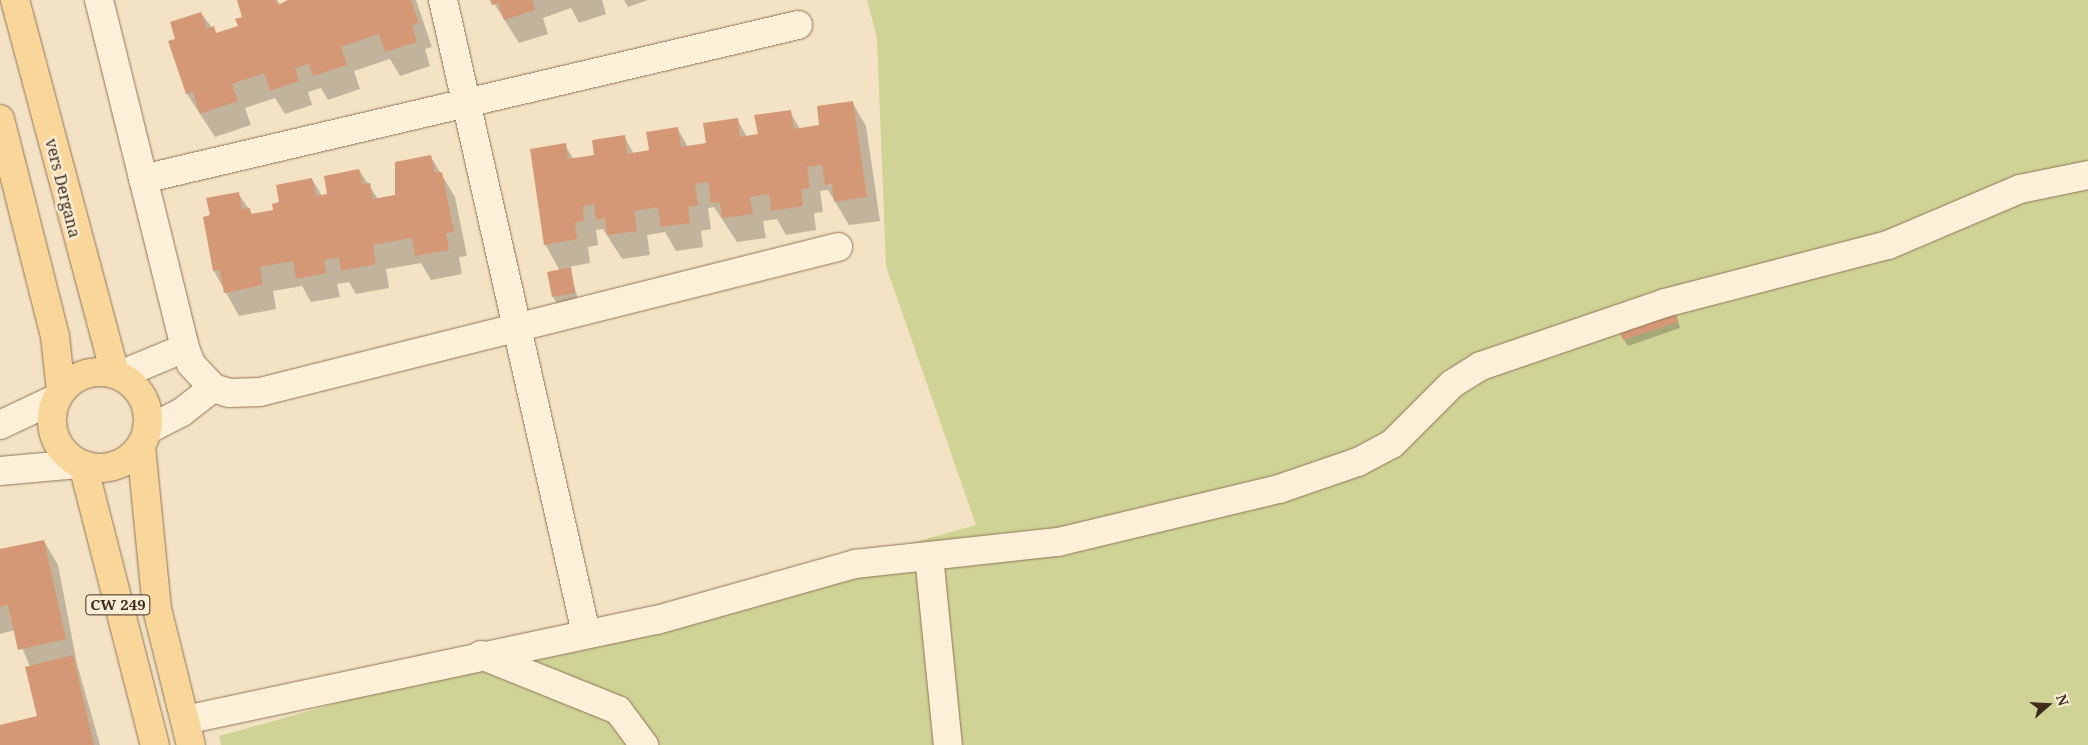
<!DOCTYPE html>
<html>
<head>
<meta charset="utf-8">
<style>
  body { margin:0 }
  #map { position:relative; width:2088px; height:745px; overflow:hidden; background:#f3e2c4; font-family:"Noto Serif",serif }
  div>[style] { position:absolute }
  [style*='--x'] { left:calc(var(--x)*1px); top:calc(var(--y)*1px); width:calc(var(--w)*1px); rotate:calc(var(--a)*1deg) }
  .green>* { inset:0; background:#cfd396 }
  .shadow>* { inset:0; background:#0003 }
  .building>* { inset:0; background:#d59876 }
  .roads { filter:drop-shadow(0 0 1px #907358) drop-shadow(0 0 1px #907358) }
  .minor>* { height:28px; margin:-14px; padding:0 14px; transform-origin:14px; border-radius:14px; background:#fcf0d9 }
  .tertiary>* { height:28px; margin:-14px; padding:0 14px; transform-origin:14px; border-radius:14px; background:#fcf0d9 }
  .primary>* { height:28px; margin:-14px; padding:0 14px; transform-origin:14px; border-radius:14px; background:#f9d699 }
  .primary>.ring { margin:-14px; padding:0; box-sizing:content-box; background:none; border:28px solid #f9d699; border-radius:50% }
  span { translate:-50% -50%; white-space:nowrap; text-align:center; line-height:1.15; -webkit-text-stroke:5px #f9edd5; paint-order:stroke }
  .shield-label span { padding:1px 4px; background:#f9edd5; border:1px solid; border-radius:4px; -webkit-text-stroke-width:0 }
  .shield-label { font-size:15px; color:#3f2c1e; font-weight:700 }
  .street-label { font-size:16px; color:#3f2c1e }
  .north { position:absolute; left:2023px; top:680px; width:50px; height:50px; -webkit-text-stroke:4px #f9edd5; paint-order:stroke; rotate:71deg; font-size:14px; font-weight:700; line-height:20px; text-align:center; color:#3f2c1e }
  .north::after { content:''; display:block; margin:auto; width:18px; height:22px; background:#3f2c1e; clip-path:polygon(50% 0,100% 100%,50% 72%,0 100%) }
</style>
</head>
<body>
<div id="map">
  <div class="green">
    <div style="clip-path:polygon(867px 0,2088px 0,2088px 745px,221px 745px,219px 736px,976px 525px,886px 266px,877px 38px)"></div>
  </div>
  <div class="shadow">
    <div style="clip-path:polygon(241px 0,277px 0,281px 6px,289px 0,416px 0,432px 47px,425px 49px,430px 66px,400px 76px,390px 59px,354px 71px,360px 89px,328px 100px,321px 88px,308px 92px,312px 105px,285px 114px,275px 98px,245px 108px,251px 125px,215px 137px,187px 94px,177px 40px,201px 13px,217px 34px,239px 26px,244px 18px)"></div>
    <div style="clip-path:polygon(492px 0,602px 0,606px 14px,579px 23px,571px 8px,543px 18px,548px 34px,519px 43px)"></div>
    <div style="clip-path:polygon(624px 0,648px 0,628px 7px)"></div>
    <div style="clip-path:polygon(852px 102px,866px 126px,880px 221px,849px 225px,828px 190px,820px 191px,823px 212px,814px 213px,816px 230px,786px 235px,777px 219px,763px 221px,766px 238px,737px 242px,714px 207px,708px 208px,711px 229px,701px 231px,703px 247px,676px 251px,665px 232px,647px 235px,650px 255px,622px 259px,603px 229px,596px 230px,598px 245px,588px 247px,590px 263px,569px 267px,578px 299px,557px 303px,553px 297px,560px 271px,545px 244px,565px 145px,574px 160px,596px 156px,624px 136px,634px 154px,650px 151px,677px 128px,688px 147px,707px 144px,737px 119px,747px 137px,759px 135px,790px 112px,800px 129px,820px 126px)"></div>
    <div style="clip-path:polygon(431px 157px,455px 197px,467px 256px,459px 257px,462px 274px,431px 280px,421px 263px,386px 269px,389px 288px,356px 294px,349px 282px,337px 284px,340px 297px,311px 302px,302px 286px,273px 291px,276px 309px,239px 316px,214px 271px,211px 216px,238px 193px,253px 215px,274px 211px,312px 179px,322px 196px,328px 195px,359px 170px,378px 199px,396px 196px)"></div>
    <div style="clip-path:polygon(1676px 314px,1680px 328px,1628px 346px,1624px 340px)"></div>
    <div style="clip-path:polygon(44px 541px,58px 565px,77px 664px,100px 745px,0 745px,0 726px,38px 717px,30px 667px,15px 630px,0 634px,0 551px)"></div>
  </div>
  <div class="building">
    <div style="clip-path:polygon(237px 0,276px 0,278px 5px,288px 0,411px 0,419px 23px,412px 25px,417px 42px,385px 52px,379px 34px,341px 47px,347px 65px,313px 76px,309px 64px,295px 68px,299px 81px,270px 91px,264px 73px,232px 84px,238px 101px,200px 114px,193px 92px,186px 94px,168px 41px,175px 39px,170px 22px,201px 12px,207px 29px,214px 26px,216px 33px,238px 26px,235px 19px,242px 17px)"></div>
    <div style="clip-path:polygon(490px 0,532px 0,535px 10px,504px 20px,498px 3px,492px 5px)"></div>
    <div style="clip-path:polygon(853px 101px,867px 197px,834px 202px,832px 184px,825px 185px,822px 165px,807px 167px,810px 188px,801px 189px,803px 206px,771px 211px,769px 194px,750px 197px,753px 214px,722px 218px,720px 202px,711px 203px,708px 182px,695px 184px,698px 205px,688px 207px,690px 223px,661px 227px,658px 207px,634px 211px,637px 231px,607px 235px,605px 218px,596px 220px,594px 204px,583px 206px,584px 221px,575px 223px,577px 239px,544px 245px,530px 149px,566px 143px,568px 159px,594px 155px,592px 140px,625px 135px,627px 154px,649px 150px,646px 132px,678px 127px,681px 147px,706px 143px,703px 123px,738px 118px,740px 137px,758px 134px,754px 115px,791px 110px,794px 129px,819px 125px,817px 106px)"></div>
    <div style="clip-path:polygon(431px 155px,435px 173px,442px 172px,454px 232px,446px 233px,449px 250px,415px 256px,412px 238px,373px 245px,376px 264px,341px 271px,339px 257px,324px 260px,327px 273px,296px 279px,293px 261px,260px 267px,263px 285px,224px 293px,220px 270px,213px 271px,203px 217px,210px 215px,206px 198px,239px 192px,242px 209px,250px 208px,251px 214px,273px 210px,272px 204px,279px 202px,276px 185px,312px 178px,316px 196px,327px 194px,324px 176px,359px 169px,363px 184px,370px 183px,373px 199px,395px 195px,395px 162px)"></div>
    <div style="clip-path:polygon(571px 267px,575px 293px,552px 297px,547px 272px)"></div>
    <div style="clip-path:polygon(1673px 306px,1678px 322px,1623px 340px,1617px 324px)"></div>
    <div style="clip-path:polygon(44px 540px,66px 639px,18px 650px,8px 605px,0 607px,0 549px)"></div>
    <div style="clip-path:polygon(73px 655px,94px 745px,0 745px,0 725px,37px 716px,25px 667px)"></div>
  </div>
  <div class="roads">
    <div class="minor">
      <div style="--x:99;--y:0;--w:358;--a:76.1"></div>
      <div style="--x:185;--y:348;--w:17;--a:69"></div>
      <div style="--x:191;--y:364;--w:33;--a:47"></div>
      <div style="--x:213;--y:388;--w:17;--a:17"></div>
      <div style="--x:229;--y:393;--w:31;--a:-2"></div>
      <div style="--x:260;--y:392;--w:596;--a:-14.08"></div>
      <div style="--x:443;--y:0;--w:649;--a:77.27"></div>
      <div style="--x:143;--y:179;--w:673;--a:-13.23"></div>
      <div style="--x:120;--y:375;--w:70;--a:-22.6"></div>
      <div style="--x:147;--y:430;--w:39;--a:-27"></div>
      <div style="--x:182;--y:412;--w:39;--a:-38"></div>
      <div style="--x:929;--y:556;--w:190;--a:84.3"></div>
      <div style="--x:481;--y:655;--w:148;--a:21.9"></div>
      <div style="--x:618;--y:710;--w:44;--a:53.4"></div>
      <div style="--x:185;--y:720;--w:482;--a:-12"></div>
      <div style="--x:657;--y:620;--w:206;--a:-15.8"></div>
      <div style="--x:855;--y:564;--w:204;--a:-6.2"></div>
      <div style="--x:1058;--y:542;--w:227;--a:-13.5"></div>
      <div style="--x:1279;--y:489;--w:83;--a:-18.9"></div>
      <div style="--x:1358;--y:462;--w:38;--a:-28"></div>
      <div style="--x:1392;--y:444;--w:85;--a:-45"></div>
      <div style="--x:1452;--y:384;--w:34;--a:-32"></div>
      <div style="--x:1481;--y:366;--w:194;--a:-18.9"></div>
      <div style="--x:1665;--y:303;--w:230;--a:-14.6"></div>
      <div style="--x:1888;--y:245;--w:143;--a:-23"></div>
      <div style="--x:2020;--y:189;--w:69;--a:-11.6"></div>
    </div>
    <div class="tertiary">
      <div style="--x:0;--y:425;--w:63;--a:-25.3"></div>
      <div style="--x:0;--y:471;--w:79;--a:-5.1"></div>
    </div>
    <div class="primary">
      <div style="--x:15;--y:0;--w:387;--a:75"></div>
      <div style="--x:0;--y:119;--w:224;--a:75.8"></div>
      <div style="--x:55;--y:336;--w:55;--a:83.8"></div>
      <div class="ring" style="left:52px;top:372px;width:68px;height:68px"></div>
      <div style="--x:141;--y:446;--w:164;--a:84.4"></div>
      <div style="--x:157;--y:609;--w:140;--a:76"></div>
      <div style="--x:83;--y:465;--w:289;--a:75.6"></div>
    </div>
  </div>
  <div class="shield-label">
    <span style="left:118px;top:605px">CW 249</span>
  </div>
  <div class="street-label">
    <span style="left:63px;top:188px;rotate:76deg">vers Dergana</span>
  </div>
  <div class="north">N</div>
</div>
</body>
</html>
